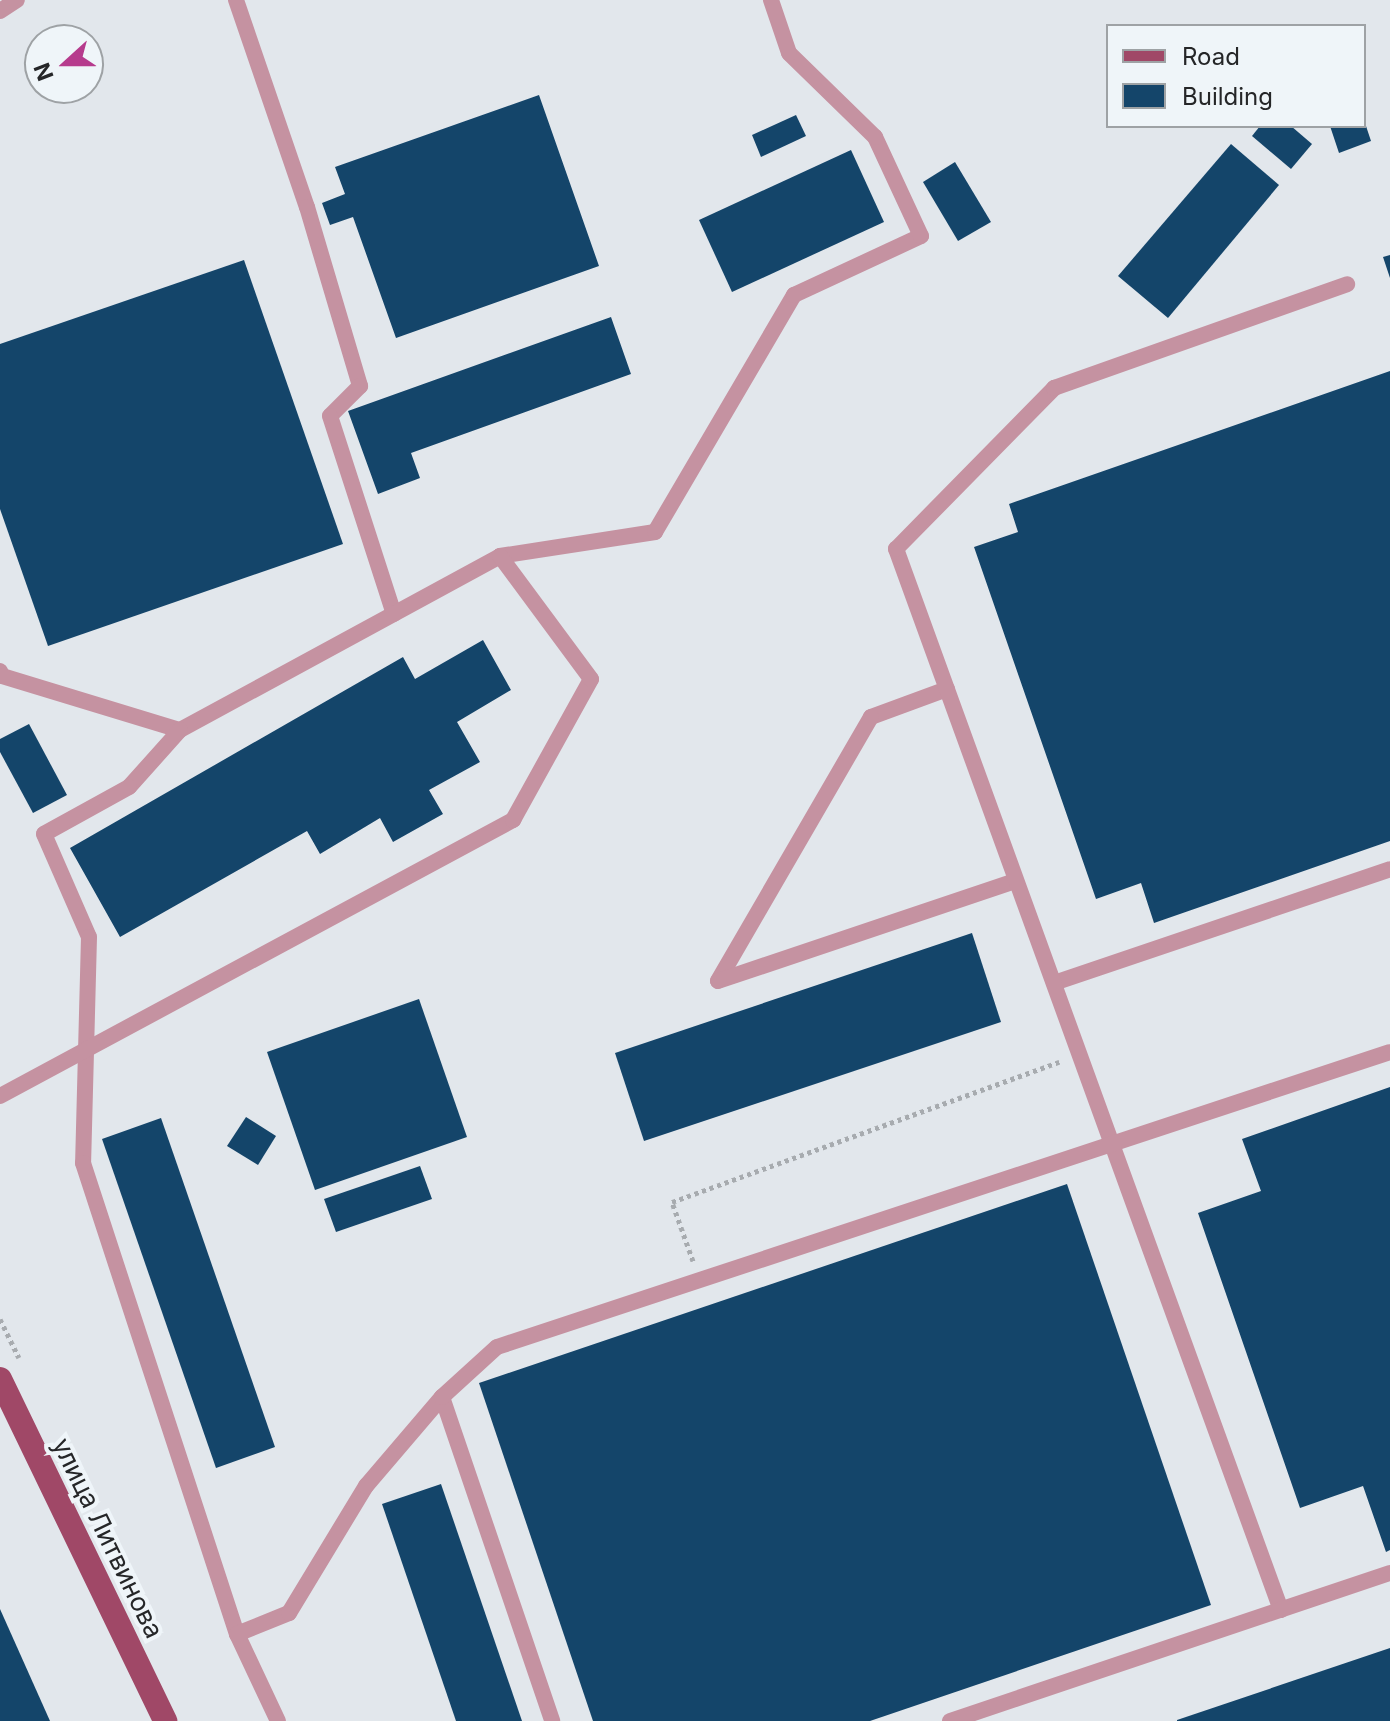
<!DOCTYPE html>
<html>
<head>
<meta charset="utf-8">
<style>
  body { margin:0 }
  #map { position:relative; width:1390px; height:1721px; overflow:hidden; background:#e2e7ec; font-family:Inter,sans-serif }
  div>[style] { position:absolute }
  [style*='--x'] { left:calc(var(--x)*1px); top:calc(var(--y)*1px); width:calc(var(--w)*1px); rotate:calc(var(--a)*1deg) }
  .building>* { inset:0; background:#14456a }
  .path>* { height:5px; margin-top:-2.5px; transform-origin:0; background:repeating-linear-gradient(90deg,#a7abaf 0 4px,transparent 0 8px) }
  .lane>* { height:16px; margin:-8px; padding:0 8px; transform-origin:8px; border-radius:8px; background:#c592a1 }
  .primary>* { height:24px; margin:-12px; padding:0 12px; transform-origin:12px; border-radius:12px; background:#a04867 }
  span { translate:-50% -50%; white-space:nowrap; text-align:center; line-height:1.15; -webkit-text-stroke:8px #eff5f9; paint-order:stroke }
  .street-label { font-size:26px; color:#252628 }
  .legend { position:absolute; left:1106px; top:24px; width:260px; height:104px; box-sizing:border-box; background:#eff5f9; border:2px solid #9ea2a5; margin:0; padding:10px 14px; list-style:none; font-size:24px; color:#252628 }
  .legend li { display:flex; align-items:center; gap:16px; height:40px }
  .legend b { width:40px; border:2px solid #9ea2a5 }
  .north { position:absolute; left:24px; top:24px; width:80px; height:80px; box-sizing:border-box; background:#eff5f9; border:2px solid #9ea2a5; border-radius:50%; rotate:249deg; font-size:22px; font-weight:700; line-height:32px; text-align:center; color:#252628 }
  .north::after { content:''; display:block; margin:auto; width:28px; height:36px; background:#b63b8d; clip-path:polygon(50% 0,100% 100%,50% 72%,0 100%) }
</style>
</head>
<body>
<div id="map">
  <div class="building">
    <div style="clip-path:polygon(539px 95px,599px 266px,396px 338px,353px 217px,330px 225px,322px 203px,345px 194px,335px 167px)"></div>
    <div style="clip-path:polygon(796px 115px,806px 136px,761px 157px,752px 135px)"></div>
    <div style="clip-path:polygon(1260px 126px,1291px 126px,1312px 144px,1291px 169px,1252px 136px)"></div>
    <div style="clip-path:polygon(1330px 126px,1366px 126px,1371px 141px,1339px 153px)"></div>
    <div style="clip-path:polygon(1231px 144px,1279px 185px,1168px 318px,1118px 276px)"></div>
    <div style="clip-path:polygon(851px 150px,884px 222px,732px 292px,699px 220px)"></div>
    <div style="clip-path:polygon(955px 162px,991px 222px,958px 241px,923px 182px)"></div>
    <div style="clip-path:polygon(1390px 255px,1390px 278px,1383px 257px)"></div>
    <div style="clip-path:polygon(244px 260px,343px 544px,48px 646px,0 509px,0 344px)"></div>
    <div style="clip-path:polygon(611px 317px,631px 374px,411px 453px,420px 478px,378px 494px,348px 411px)"></div>
    <div style="clip-path:polygon(1390px 371px,1390px 841px,1154px 923px,1141px 883px,1096px 899px,974px 547px,1018px 532px,1009px 504px)"></div>
    <div style="clip-path:polygon(483px 640px,511px 690px,457px 722px,480px 762px,429px 790px,443px 814px,393px 842px,380px 818px,320px 854px,307px 831px,120px 937px,70px 848px,403px 657px,415px 679px)"></div>
    <div style="clip-path:polygon(29px 724px,67px 795px,33px 813px,0 752px,0 739px)"></div>
    <div style="clip-path:polygon(972px 933px,1001px 1022px,644px 1141px,615px 1053px)"></div>
    <div style="clip-path:polygon(419px 999px,467px 1137px,315px 1190px,267px 1052px)"></div>
    <div style="clip-path:polygon(1390px 1087px,1390px 1550px,1386px 1552px,1363px 1486px,1300px 1508px,1198px 1213px,1261px 1191px,1242px 1139px)"></div>
    <div style="clip-path:polygon(246px 1117px,276px 1136px,258px 1165px,227px 1146px)"></div>
    <div style="clip-path:polygon(161px 1118px,275px 1447px,216px 1468px,102px 1139px)"></div>
    <div style="clip-path:polygon(420px 1166px,432px 1199px,336px 1232px,324px 1199px)"></div>
    <div style="clip-path:polygon(1067px 1184px,1211px 1605px,870px 1721px,593px 1721px,479px 1383px)"></div>
    <div style="clip-path:polygon(441px 1484px,522px 1721px,456px 1721px,382px 1504px)"></div>
    <div style="clip-path:polygon(0 1609px,50px 1721px,0 1721px)"></div>
    <div style="clip-path:polygon(1390px 1648px,1390px 1721px,1177px 1721px,1177px 1720px)"></div>
  </div>
  <div class="path">
    <div style="--x:693;--y:1261;--w:63;--a:-109.6"></div>
    <div style="--x:672;--y:1202;--w:412;--a:-19.9"></div>
    <div style="--x:0;--y:1319;--w:43;--a:64"></div>
  </div>
  <div class="lane">
    <div style="--x:236;--y:0;--w:219;--a:71.1"></div>
    <div style="--x:307;--y:207;--w:187;--a:73.5"></div>
    <div style="--x:360;--y:386;--w:42;--a:135"></div>
    <div style="--x:330;--y:416;--w:208;--a:72.1"></div>
    <div style="--x:0;--y:11;--w:20;--a:-33"></div>
    <div style="--x:0;--y:671;--w:5;--a:68"></div>
    <div style="--x:2;--y:676;--w:186;--a:16.9"></div>
    <div style="--x:180;--y:730;--w:364;--a:-28.5"></div>
    <div style="--x:500;--y:556;--w:157;--a:-8.8"></div>
    <div style="--x:655;--y:532;--w:275;--a:-59.6"></div>
    <div style="--x:794;--y:295;--w:140;--a:-24.9"></div>
    <div style="--x:921;--y:236;--w:109;--a:-114.9"></div>
    <div style="--x:875;--y:137;--w:120;--a:-135.7"></div>
    <div style="--x:789;--y:53;--w:56;--a:-108.8"></div>
    <div style="--x:947;--y:689;--w:81;--a:159.8"></div>
    <div style="--x:871;--y:717;--w:305;--a:120.1"></div>
    <div style="--x:718;--y:981;--w:314;--a:-18.6"></div>
    <div style="--x:180;--y:730;--w:76;--a:131.8"></div>
    <div style="--x:129;--y:787;--w:97;--a:151.1"></div>
    <div style="--x:44;--y:834;--w:112;--a:66.4"></div>
    <div style="--x:89;--y:937;--w:226;--a:91.5"></div>
    <div style="--x:83;--y:1163;--w:496;--a:71.9"></div>
    <div style="--x:237;--y:1634;--w:96;--a:64.8"></div>
    <div style="--x:1054;--y:983;--w:355;--a:-18.7"></div>
    <div style="--x:0;--y:1096;--w:583;--a:-28.28"></div>
    <div style="--x:513;--y:820;--w:161;--a:-61"></div>
    <div style="--x:591;--y:679;--w:153;--a:-126.5"></div>
    <div style="--x:442;--y:1397;--w:342;--a:71.2"></div>
    <div style="--x:1281;--y:1610;--w:1129;--a:-109.94"></div>
    <div style="--x:896;--y:549;--w:226;--a:-45.5"></div>
    <div style="--x:1054;--y:388;--w:311;--a:-19.5"></div>
    <div style="--x:237;--y:1634;--w:56;--a:-22"></div>
    <div style="--x:289;--y:1613;--w:149;--a:-58.8"></div>
    <div style="--x:366;--y:1486;--w:117;--a:-49.5"></div>
    <div style="--x:442;--y:1397;--w:74;--a:-42.3"></div>
    <div style="--x:497;--y:1347;--w:940;--a:-18.28"></div>
    <div style="--x:950;--y:1721;--w:464;--a:-18.6"></div>
  </div>
  <div class="primary">
    <div style="--x:0;--y:1379;--w:380;--a:64.2"></div>
  </div>
  <div class="street-label">
    <span style="left:108px;top:1538px;rotate:64deg">улица Литвинова</span>
  </div>
  <ul class="legend">
  <li><b style="height:10px;background:#a04867"></b>Road</li>
  <li><b style="height:22px;background:#14456a"></b>Building</li>
  </ul>
  <div class="north">N</div>
</div>
</body>
</html>
